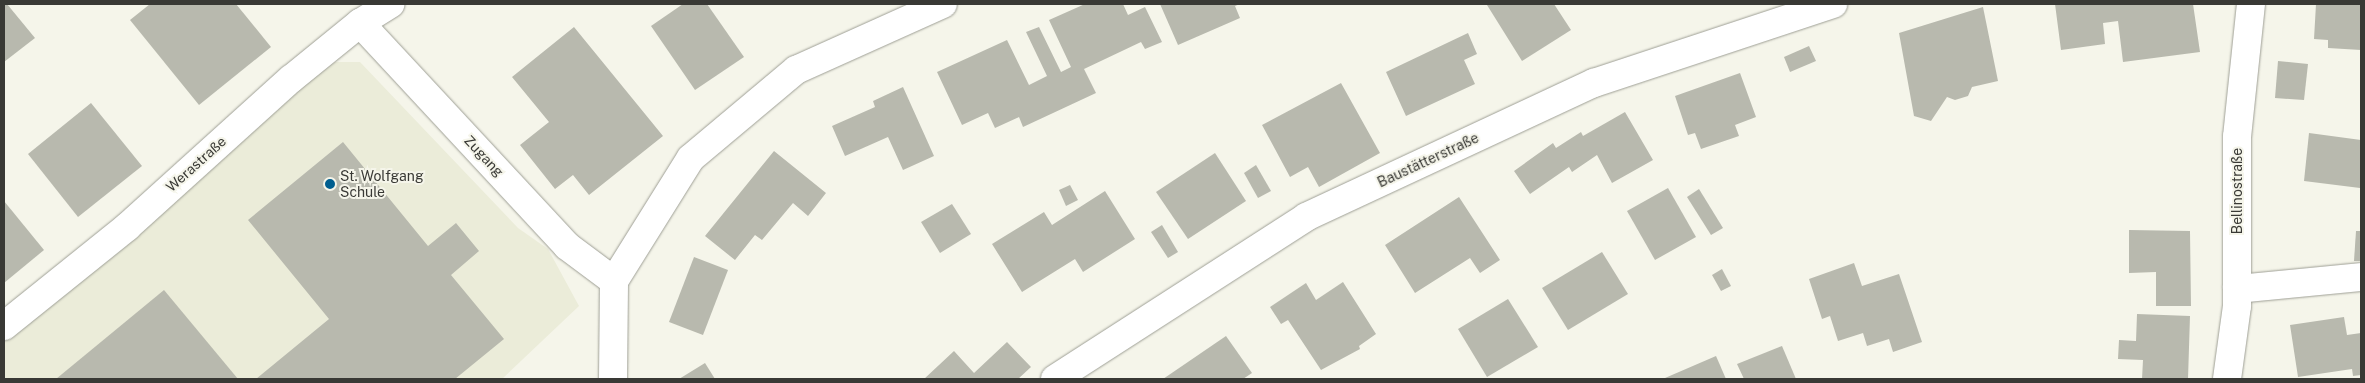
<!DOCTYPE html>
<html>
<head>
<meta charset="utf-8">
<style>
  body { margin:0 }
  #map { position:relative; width:2365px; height:383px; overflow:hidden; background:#f5f5ea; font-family:"Public Sans",sans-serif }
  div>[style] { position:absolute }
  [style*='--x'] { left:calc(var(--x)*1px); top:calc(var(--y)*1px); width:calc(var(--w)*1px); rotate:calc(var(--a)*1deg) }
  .built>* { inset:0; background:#ebecd9 }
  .building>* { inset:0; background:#b8b9ae }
  .roads { filter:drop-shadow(0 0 1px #9e9f95) drop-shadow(0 0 1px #9e9f95) }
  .minor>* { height:28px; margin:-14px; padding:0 14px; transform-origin:14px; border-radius:14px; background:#fff }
  .dots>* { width:14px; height:14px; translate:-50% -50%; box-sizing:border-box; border:2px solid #f5f5ea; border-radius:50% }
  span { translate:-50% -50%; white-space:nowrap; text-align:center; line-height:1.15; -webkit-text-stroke:4px #f5f5ea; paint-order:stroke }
  .street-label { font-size:14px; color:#393935 }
  .poi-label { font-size:14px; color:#393935 }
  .left { translate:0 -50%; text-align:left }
  .frame { position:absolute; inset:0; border:5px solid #393935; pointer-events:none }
</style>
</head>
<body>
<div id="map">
  <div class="built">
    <div style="clip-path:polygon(334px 62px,360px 62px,518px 228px,548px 249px,579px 306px,502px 379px,4px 379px,4px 327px)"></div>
  </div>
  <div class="building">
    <div style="clip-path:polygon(4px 4px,7px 4px,35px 38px,4px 62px)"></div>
    <div style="clip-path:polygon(150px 4px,236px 4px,271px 47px,199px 105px,130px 20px)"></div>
    <div style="clip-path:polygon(683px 4px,707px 4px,744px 57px,695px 90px,651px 26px)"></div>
    <div style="clip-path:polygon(1085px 4px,1123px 4px,1128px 15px,1145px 7px,1162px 42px,1145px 49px,1141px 42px,1084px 69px,1096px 93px,1023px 127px,1019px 117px,995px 128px,988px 113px,962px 125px,937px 72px,1007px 40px,1029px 85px,1047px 76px,1026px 32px,1039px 27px,1061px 72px,1071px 67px,1049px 20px)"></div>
    <div style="clip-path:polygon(1160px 4px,1240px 4px,1235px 6px,1240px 18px,1178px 45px)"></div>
    <div style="clip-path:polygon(1554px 4px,1571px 30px,1522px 61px,1487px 5px)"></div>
    <div style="clip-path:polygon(2055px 4px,2193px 4px,2200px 52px,2123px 62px,2118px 21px,2103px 23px,2105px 44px,2061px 50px)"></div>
    <div style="clip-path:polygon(2316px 4px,2361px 4px,2361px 50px,2328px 48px,2328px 40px,2314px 39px)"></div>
    <div style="clip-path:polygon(1983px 7px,1998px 81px,1972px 87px,1968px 96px,1955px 100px,1947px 97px,1931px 121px,1914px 116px,1899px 33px)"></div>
    <div style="clip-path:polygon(574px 27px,663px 136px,589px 195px,573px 175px,555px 189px,520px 145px,549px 122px,512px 77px)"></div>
    <div style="clip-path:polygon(1468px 33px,1477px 54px,1464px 60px,1475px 84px,1406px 116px,1386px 72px)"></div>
    <div style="clip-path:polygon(1809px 46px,1816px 61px,1790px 72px,1784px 57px)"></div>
    <div style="clip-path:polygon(2278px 61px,2308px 64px,2304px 100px,2275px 98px)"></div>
    <div style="clip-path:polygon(1740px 73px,1756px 117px,1735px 125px,1739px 136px,1701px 149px,1695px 133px,1688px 135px,1675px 96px)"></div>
    <div style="clip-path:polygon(1341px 83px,1380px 153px,1319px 187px,1308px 167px,1290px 177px,1262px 125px)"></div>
    <div style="clip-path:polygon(903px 87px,934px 156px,903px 170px,888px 137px,845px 156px,832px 126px,875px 107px,873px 101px)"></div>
    <div style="clip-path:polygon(91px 103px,142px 166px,78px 217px,28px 154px)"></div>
    <div style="clip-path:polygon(1625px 112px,1653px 160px,1612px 183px,1597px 155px,1572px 172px,1569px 167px,1530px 194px,1514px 171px,1553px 143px,1556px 148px,1581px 132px,1583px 136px)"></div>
    <div style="clip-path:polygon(2309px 133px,2361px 140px,2360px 188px,2304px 181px)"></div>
    <div style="clip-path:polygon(343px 142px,428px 246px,456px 223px,479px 251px,451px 275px,504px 339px,455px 379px,256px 379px,329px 319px,248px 220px)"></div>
    <div style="clip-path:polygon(774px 151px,826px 193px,808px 216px,793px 203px,762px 240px,755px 235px,735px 260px,705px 236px)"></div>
    <div style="clip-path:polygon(1215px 153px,1246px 201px,1188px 239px,1156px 192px)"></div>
    <div style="clip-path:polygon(1256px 165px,1271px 191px,1258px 198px,1244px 173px)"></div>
    <div style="clip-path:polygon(1070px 185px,1078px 200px,1066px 206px,1059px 190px)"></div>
    <div style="clip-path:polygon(1668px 188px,1696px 237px,1655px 260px,1627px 211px)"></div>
    <div style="clip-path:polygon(1699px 189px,1723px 228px,1711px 235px,1687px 197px)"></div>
    <div style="clip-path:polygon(1105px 191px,1135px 239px,1083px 272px,1075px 259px,1022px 292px,992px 244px,1044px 212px,1052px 225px)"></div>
    <div style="clip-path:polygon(1459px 197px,1500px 260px,1480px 273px,1470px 258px,1415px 293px,1385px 245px)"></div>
    <div style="clip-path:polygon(4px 201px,44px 250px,4px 283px)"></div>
    <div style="clip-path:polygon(952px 204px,971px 234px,940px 253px,921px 222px)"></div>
    <div style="clip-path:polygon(1162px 225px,1178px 252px,1168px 258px,1151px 232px)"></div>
    <div style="clip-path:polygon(2129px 230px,2190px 231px,2191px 306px,2156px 306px,2156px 272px,2129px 273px)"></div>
    <div style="clip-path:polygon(2356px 231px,2361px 231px,2361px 261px,2354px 261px)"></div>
    <div style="clip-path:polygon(1602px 252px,1628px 294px,1568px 330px,1542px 288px)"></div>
    <div style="clip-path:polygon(694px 257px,728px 270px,703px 335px,669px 322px)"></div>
    <div style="clip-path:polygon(1854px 263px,1862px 286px,1899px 274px,1922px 342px,1893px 352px,1889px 339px,1867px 346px,1863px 333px,1838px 341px,1830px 316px,1822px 319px,1809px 279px)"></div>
    <div style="clip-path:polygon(1722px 269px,1731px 286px,1721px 291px,1712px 275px)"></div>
    <div style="clip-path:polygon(1343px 282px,1376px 334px,1359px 346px,1360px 349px,1321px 370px,1288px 320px,1281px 324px,1270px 307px,1306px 283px,1316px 300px)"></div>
    <div style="clip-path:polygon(164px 290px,238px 379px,56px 379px)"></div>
    <div style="clip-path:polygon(1508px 299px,1538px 347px,1487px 377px,1458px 329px)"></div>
    <div style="clip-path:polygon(2137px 314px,2190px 316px,2188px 379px,2142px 379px,2143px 360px,2118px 359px,2119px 340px,2136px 341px)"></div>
    <div style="clip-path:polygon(2344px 317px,2347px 335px,2361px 333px,2361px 375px,2353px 376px,2352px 369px,2298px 377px,2290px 325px)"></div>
    <div style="clip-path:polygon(1226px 336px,1252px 373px,1243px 379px,1163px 379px)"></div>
    <div style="clip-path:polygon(1007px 342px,1031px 367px,1018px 379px,924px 379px,954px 351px,974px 373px)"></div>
    <div style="clip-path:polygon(1782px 346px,1796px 379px,1744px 379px,1737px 364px)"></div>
    <div style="clip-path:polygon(1716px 356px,1726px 379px,1666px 379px,1665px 378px)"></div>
    <div style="clip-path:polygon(705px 363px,715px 379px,679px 379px)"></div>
  </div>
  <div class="roads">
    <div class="minor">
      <div style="--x:360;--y:23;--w:304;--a:47.1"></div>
      <div style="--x:567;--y:246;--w:59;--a:36.7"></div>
      <div style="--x:2237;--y:289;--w:125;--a:-5.5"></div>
      <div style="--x:4;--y:326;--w:158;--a:-38.8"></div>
      <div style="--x:127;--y:227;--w:221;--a:-42.1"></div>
      <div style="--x:291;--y:79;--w:89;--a:-39.1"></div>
      <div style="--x:360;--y:23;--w:36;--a:-32"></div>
      <div style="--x:613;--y:379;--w:98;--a:-89.4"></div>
      <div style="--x:614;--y:281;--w:145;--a:-58"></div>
      <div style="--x:691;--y:158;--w:137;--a:-40"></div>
      <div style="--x:796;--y:70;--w:161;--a:-24.2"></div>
      <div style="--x:1055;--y:379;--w:299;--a:-32.8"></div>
      <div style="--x:1306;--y:217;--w:318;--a:-25"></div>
      <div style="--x:1594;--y:83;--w:252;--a:-18.3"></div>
      <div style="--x:2227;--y:379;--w:74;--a:-82.2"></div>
      <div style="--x:2237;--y:306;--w:169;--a:-90"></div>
      <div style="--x:2237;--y:137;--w:134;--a:-84"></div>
    </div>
  </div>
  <div class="dots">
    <div style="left:330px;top:184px;background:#005e8f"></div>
  </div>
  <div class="street-label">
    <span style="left:484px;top:156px;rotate:47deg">Zugang</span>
    <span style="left:1428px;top:160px;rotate:-25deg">Baustätterstraße</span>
    <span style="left:196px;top:164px;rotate:-42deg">Werastraße</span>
    <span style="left:2237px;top:191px;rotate:-90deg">Bellinostraße</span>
  </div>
  <div class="poi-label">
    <span class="left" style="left:340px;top:184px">St. Wolfgang<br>Schule</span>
  </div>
  <div class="frame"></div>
</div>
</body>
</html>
